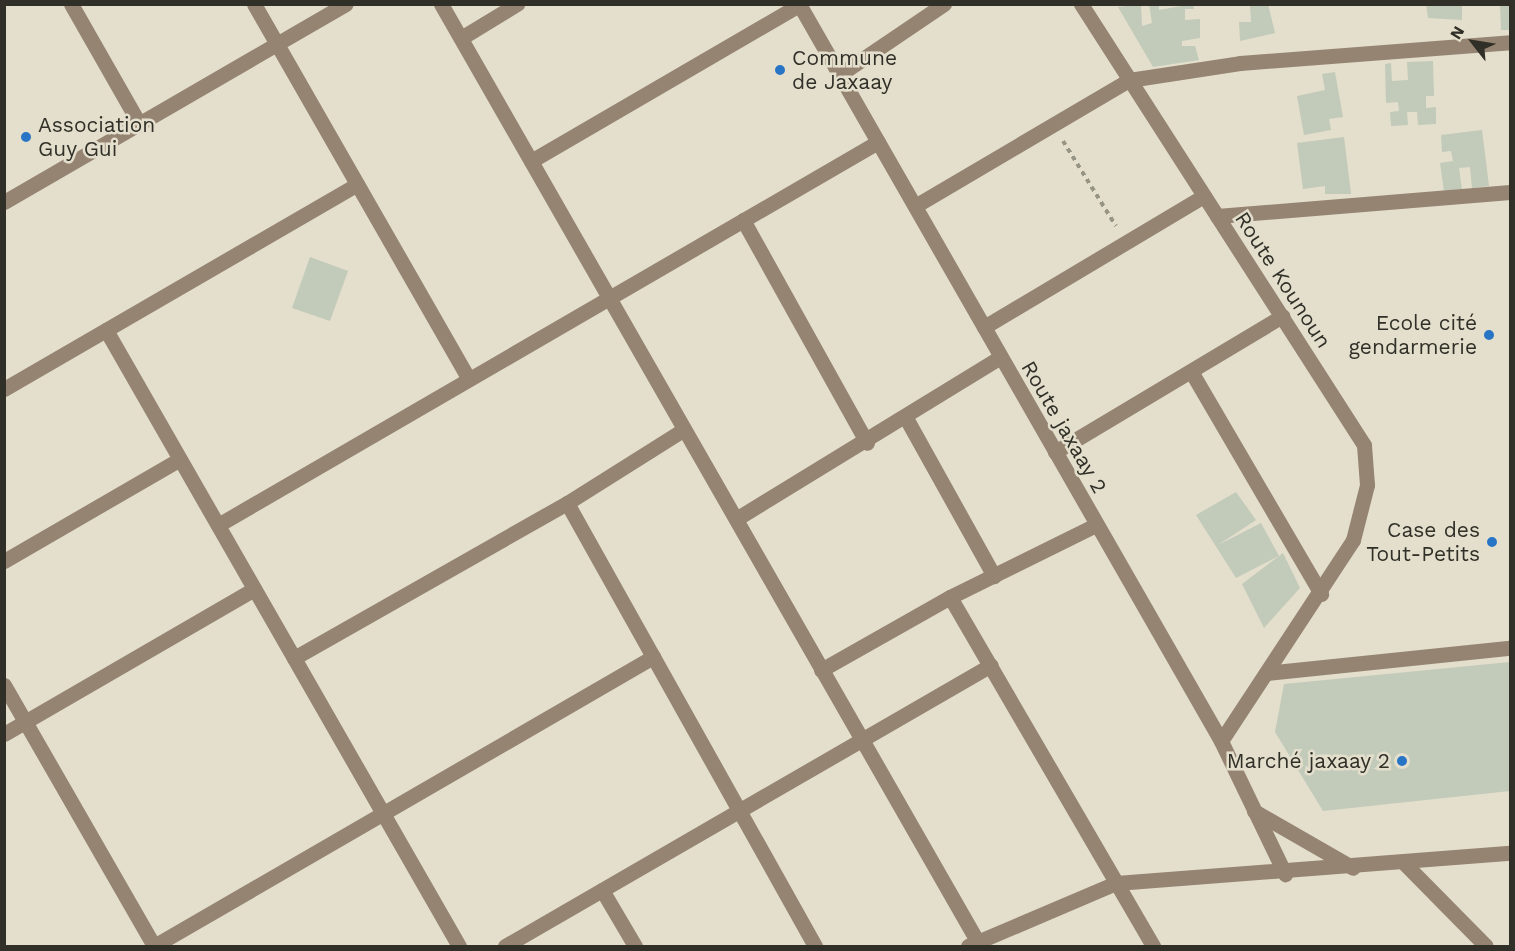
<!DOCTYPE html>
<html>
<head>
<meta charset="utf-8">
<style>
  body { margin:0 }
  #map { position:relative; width:1515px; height:951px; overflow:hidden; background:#e3dfcc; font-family:"Work Sans",sans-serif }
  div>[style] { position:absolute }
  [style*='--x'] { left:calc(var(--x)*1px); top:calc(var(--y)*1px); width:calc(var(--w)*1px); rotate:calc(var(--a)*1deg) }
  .building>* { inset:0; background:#c2cab9 }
  .path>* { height:4px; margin-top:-2px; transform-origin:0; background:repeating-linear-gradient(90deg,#969485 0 4.5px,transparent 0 9px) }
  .minor>* { height:15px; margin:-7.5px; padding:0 7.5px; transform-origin:7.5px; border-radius:7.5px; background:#968472 }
  .dots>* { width:16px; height:16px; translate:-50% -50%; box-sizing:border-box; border:3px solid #e3dfcc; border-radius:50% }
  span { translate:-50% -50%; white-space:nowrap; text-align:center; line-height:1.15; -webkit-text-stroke:5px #e3dfcc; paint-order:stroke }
  .poi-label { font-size:21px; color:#313028 }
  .left { translate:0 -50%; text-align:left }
  .right { translate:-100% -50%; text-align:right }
  .street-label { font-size:21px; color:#313028 }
  .frame { position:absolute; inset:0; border:6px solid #313028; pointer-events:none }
  .north { position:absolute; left:1443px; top:12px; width:60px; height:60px; -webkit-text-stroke:4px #e3dfcc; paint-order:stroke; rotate:301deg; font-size:16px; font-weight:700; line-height:24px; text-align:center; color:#313028 }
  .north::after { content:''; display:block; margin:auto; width:21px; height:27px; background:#313028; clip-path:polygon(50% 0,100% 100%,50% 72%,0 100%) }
</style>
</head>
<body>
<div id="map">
  <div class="building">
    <div style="clip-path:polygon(1141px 4px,1142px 26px,1152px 23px,1149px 4px,1159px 4px,1159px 10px,1193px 4px,1194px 9px,1185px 9px,1185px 20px,1200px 19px,1200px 38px,1182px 41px,1182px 46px,1195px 46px,1199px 60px,1153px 67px,1118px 7px)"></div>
    <div style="clip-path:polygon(1250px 4px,1268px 4px,1275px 33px,1240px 41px,1239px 22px,1251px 22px)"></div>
    <div style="clip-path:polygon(1426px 4px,1462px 4px,1462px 20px,1428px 18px)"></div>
    <div style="clip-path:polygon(1500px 4px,1510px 4px,1510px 30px,1501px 30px)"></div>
    <div style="clip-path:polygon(1433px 61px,1434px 96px,1426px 96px,1426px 108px,1436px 107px,1436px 124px,1418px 125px,1417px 112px,1407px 112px,1408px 125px,1391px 126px,1390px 112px,1399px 111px,1398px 102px,1386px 103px,1385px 64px,1391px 63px,1392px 81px,1408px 80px,1407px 62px)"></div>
    <div style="clip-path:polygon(1335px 72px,1343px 117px,1329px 119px,1331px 130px,1304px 135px,1297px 96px,1325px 90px,1322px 74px)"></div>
    <div style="clip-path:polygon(1482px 130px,1489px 186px,1472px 188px,1470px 167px,1459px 168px,1462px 189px,1444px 191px,1440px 163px,1453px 161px,1451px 151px,1442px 152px,1441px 135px)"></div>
    <div style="clip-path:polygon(1344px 137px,1351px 194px,1325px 194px,1325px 186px,1303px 189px,1297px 143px)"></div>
    <div style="clip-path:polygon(310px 257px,348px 271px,330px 321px,292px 308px)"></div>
    <div style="clip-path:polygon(1236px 492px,1256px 520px,1218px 545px,1261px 523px,1279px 556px,1236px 578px,1196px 515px)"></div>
    <div style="clip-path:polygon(1283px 553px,1300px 588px,1264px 628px,1242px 584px)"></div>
    <div style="clip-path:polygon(1510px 662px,1510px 791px,1323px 811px,1275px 732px,1284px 684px)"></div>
  </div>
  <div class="path">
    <div style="--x:1063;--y:141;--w:100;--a:58.1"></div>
  </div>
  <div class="minor">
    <div style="--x:71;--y:4;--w:139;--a:60.3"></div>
    <div style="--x:254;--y:4;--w:432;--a:60.2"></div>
    <div style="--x:441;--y:4;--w:1085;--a:60.22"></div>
    <div style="--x:799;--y:4;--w:849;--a:60.2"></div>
    <div style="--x:1221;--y:741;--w:148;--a:64.3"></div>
    <div style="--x:1081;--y:4;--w:524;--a:57.31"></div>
    <div style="--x:1364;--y:445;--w:40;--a:85.7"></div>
    <div style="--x:1367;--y:485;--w:57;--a:104.3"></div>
    <div style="--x:1353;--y:540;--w:240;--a:123.3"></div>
    <div style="--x:461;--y:38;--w:66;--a:-31.3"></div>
    <div style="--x:839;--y:75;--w:127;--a:-34.1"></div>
    <div style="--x:531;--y:161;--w:310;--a:-30.2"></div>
    <div style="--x:4;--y:202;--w:395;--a:-30.1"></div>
    <div style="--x:915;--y:206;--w:248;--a:-30.5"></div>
    <div style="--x:1129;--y:80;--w:112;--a:-8.7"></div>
    <div style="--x:1240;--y:63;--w:271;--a:-4.4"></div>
    <div style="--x:1217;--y:216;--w:294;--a:-4.7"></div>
    <div style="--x:743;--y:220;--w:255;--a:60.9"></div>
    <div style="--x:984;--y:327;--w:256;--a:-30.8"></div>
    <div style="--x:106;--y:330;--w:710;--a:60.19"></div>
    <div style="--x:1192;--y:373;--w:256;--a:59.7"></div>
    <div style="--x:4;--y:389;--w:408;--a:-30.1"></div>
    <div style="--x:906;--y:418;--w:181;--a:60.9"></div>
    <div style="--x:1055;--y:452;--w:265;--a:-30.9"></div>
    <div style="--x:567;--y:503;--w:508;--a:60.76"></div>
    <div style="--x:736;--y:519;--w:310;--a:-31.5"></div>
    <div style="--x:218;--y:525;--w:763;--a:-30.13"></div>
    <div style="--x:4;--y:561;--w:203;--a:-30.1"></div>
    <div style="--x:950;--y:597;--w:404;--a:59.8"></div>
    <div style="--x:294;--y:658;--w:314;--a:-29.6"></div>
    <div style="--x:567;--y:503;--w:137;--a:-32.2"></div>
    <div style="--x:821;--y:670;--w:148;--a:-29.5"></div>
    <div style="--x:950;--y:597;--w:163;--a:-26.3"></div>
    <div style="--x:1266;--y:673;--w:245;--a:-5.9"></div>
    <div style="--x:4;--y:685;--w:301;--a:60.1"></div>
    <div style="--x:4;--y:734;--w:289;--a:-30.1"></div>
    <div style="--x:1254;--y:811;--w:114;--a:29.9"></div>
    <div style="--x:1405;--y:864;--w:115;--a:45.4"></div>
    <div style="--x:602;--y:890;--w:65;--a:59.5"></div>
    <div style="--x:154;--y:946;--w:577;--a:-30.08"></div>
    <div style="--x:505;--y:946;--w:561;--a:-30.04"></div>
    <div style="--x:968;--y:946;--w:161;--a:-23.1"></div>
    <div style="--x:1116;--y:883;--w:395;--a:-4.4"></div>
  </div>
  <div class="dots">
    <div style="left:780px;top:70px;background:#2875c5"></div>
    <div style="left:26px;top:137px;background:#2875c5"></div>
    <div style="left:1489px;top:335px;background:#2875c5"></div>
    <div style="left:1492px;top:542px;background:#2875c5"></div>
    <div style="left:1402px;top:761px;background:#2875c5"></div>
  </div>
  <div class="poi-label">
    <span class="left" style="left:792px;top:70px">Commune<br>de Jaxaay</span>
    <span class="left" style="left:38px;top:137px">Association<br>Guy Gui</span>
    <span class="right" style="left:1477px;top:335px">Ecole cité<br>gendarmerie</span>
    <span class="right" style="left:1480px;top:542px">Case des<br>Tout-Petits</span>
    <span class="right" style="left:1390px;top:761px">Marché jaxaay 2</span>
  </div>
  <div class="street-label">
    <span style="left:1283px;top:280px;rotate:57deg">Route Kounoun</span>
    <span style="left:1064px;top:427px;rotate:60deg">Route jaxaay 2</span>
  </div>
  <div class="frame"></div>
  <div class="north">N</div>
</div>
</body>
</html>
